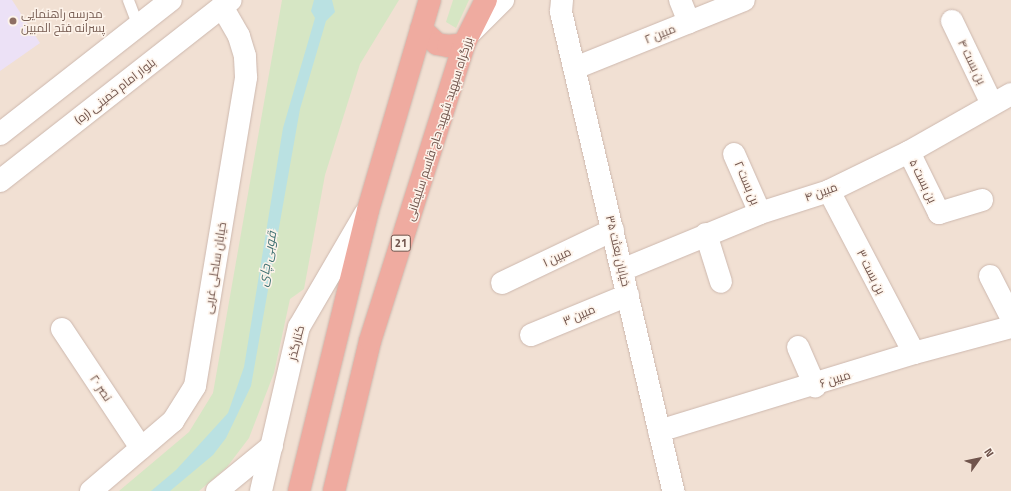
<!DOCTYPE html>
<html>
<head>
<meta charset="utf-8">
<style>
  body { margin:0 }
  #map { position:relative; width:1011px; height:491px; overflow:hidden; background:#faefe4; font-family:"Titillium Web",Cairo,sans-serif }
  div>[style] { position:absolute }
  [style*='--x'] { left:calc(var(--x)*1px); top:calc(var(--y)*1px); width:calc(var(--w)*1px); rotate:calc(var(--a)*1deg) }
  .residential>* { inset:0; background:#f1e0d3 }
  .education>* { inset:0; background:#ece1f6 }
  .green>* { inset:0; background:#d6e6c4 }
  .water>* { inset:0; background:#bae1e2 }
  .roads { filter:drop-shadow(0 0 1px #cdb8ae) drop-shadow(0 0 1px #cdb8ae) }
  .lane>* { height:11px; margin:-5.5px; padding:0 5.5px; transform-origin:5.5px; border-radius:5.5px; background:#fff }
  .street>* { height:22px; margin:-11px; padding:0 11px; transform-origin:11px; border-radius:11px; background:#fff }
  .secondary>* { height:22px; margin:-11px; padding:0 11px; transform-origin:11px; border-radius:11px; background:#fff }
  .highway>* { height:22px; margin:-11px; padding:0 11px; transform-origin:11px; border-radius:11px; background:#efaba0 }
  .dots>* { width:11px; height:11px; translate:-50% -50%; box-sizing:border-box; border:2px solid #fdf3ea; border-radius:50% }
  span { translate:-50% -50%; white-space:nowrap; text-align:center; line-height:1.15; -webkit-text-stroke:3px #fdf3ea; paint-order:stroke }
  .shield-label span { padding:1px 3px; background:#fdf3ea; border:1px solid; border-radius:3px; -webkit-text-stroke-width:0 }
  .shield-label { font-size:11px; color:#70544c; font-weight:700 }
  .education-label { font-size:12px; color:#785e54 }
  .left { translate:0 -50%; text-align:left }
  .street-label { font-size:12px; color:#70544c }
  .water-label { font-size:13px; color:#417274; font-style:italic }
  .north { position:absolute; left:959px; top:439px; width:40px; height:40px; -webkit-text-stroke:3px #fdf3ea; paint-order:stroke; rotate:57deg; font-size:11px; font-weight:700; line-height:16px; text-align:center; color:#70544c }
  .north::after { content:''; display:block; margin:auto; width:14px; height:18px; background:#70544c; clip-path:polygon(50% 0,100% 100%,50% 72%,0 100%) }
</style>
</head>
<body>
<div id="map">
  <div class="residential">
    <div style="clip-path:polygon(0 0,1011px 0,1011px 491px,0 491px)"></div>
  </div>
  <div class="education">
    <div style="clip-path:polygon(0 0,12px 0,40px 43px,0 71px)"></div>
  </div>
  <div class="green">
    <div style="clip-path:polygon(282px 0,399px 0,360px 64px,325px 175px,304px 289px,290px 299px,274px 373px,249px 438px,227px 467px,199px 491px,119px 491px,189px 432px,213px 393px)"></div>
    <div style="clip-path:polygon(453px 0,469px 0,456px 28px,446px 22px)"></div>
  </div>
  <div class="water">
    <div style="clip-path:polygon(314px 0,332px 0,335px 12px,326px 21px,300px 109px,251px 386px,226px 438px,213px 455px,170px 491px,151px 491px,176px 470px,228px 413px,244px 367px,283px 128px,315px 18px,311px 11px)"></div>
  </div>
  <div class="roads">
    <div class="lane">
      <div style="--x:128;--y:0;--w:30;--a:69"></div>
    </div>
    <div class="street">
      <div style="--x:680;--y:0;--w:24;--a:68"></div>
      <div style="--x:952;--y:21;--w:92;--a:64.3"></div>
      <div style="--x:575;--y:68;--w:182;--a:-21.9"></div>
      <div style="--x:909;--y:152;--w:68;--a:63.8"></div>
      <div style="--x:939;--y:213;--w:45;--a:-16.8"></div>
      <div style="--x:734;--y:154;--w:64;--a:66.2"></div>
      <div style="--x:829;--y:191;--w:183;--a:62.3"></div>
      <div style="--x:706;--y:234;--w:50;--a:72.6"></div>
      <div style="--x:622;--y:270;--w:149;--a:-22.4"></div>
      <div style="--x:760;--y:213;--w:72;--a:-17.7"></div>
      <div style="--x:829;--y:191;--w:89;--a:-26"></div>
      <div style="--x:909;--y:152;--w:117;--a:-29.6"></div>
      <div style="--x:990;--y:276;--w:46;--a:62.9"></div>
      <div style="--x:502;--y:283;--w:123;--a:-25.5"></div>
      <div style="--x:62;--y:329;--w:143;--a:56.4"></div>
      <div style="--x:531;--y:335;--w:105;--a:-22.4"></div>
      <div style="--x:798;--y:347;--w:43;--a:66.4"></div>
      <div style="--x:659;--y:431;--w:267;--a:-17"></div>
      <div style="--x:914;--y:353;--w:100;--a:-15"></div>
      <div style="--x:91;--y:491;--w:108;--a:-40.5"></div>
      <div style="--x:173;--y:421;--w:41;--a:-57.8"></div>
      <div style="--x:195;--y:386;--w:313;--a:-80.6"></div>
      <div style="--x:246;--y:77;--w:21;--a:-93"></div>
      <div style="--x:245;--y:56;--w:21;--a:-107"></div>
      <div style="--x:239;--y:36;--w:34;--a:-120"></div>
      <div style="--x:217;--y:491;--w:71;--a:-39.3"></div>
    </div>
    <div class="secondary">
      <div style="--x:562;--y:0;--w:12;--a:95"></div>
      <div style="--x:561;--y:12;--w:492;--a:76.8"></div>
      <div style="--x:472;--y:31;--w:44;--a:-45"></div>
      <div style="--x:0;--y:134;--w:217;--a:-38.1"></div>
      <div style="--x:0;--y:181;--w:293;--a:-38.1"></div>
      <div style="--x:261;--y:491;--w:168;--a:-77"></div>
      <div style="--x:299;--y:327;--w:131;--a:-59.7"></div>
    </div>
    <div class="highway">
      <div style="--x:421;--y:29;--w:22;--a:43"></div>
      <div style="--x:437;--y:44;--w:11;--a:10"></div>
      <div style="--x:448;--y:46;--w:16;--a:-7"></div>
      <div style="--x:299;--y:491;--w:289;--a:-76.2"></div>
      <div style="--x:368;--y:210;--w:219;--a:-73.6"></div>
      <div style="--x:334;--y:491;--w:154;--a:-76.5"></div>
      <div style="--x:370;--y:341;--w:312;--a:-72.4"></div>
      <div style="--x:464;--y:44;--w:49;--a:-63.4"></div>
    </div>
  </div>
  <div class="dots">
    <div style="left:13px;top:21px;background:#8d6e63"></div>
  </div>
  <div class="shield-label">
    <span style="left:401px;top:243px">21</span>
  </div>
  <div class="education-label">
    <span class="left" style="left:21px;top:21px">مدرسه راهنمایی<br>پسرانه فتح المبین</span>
  </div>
  <div class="street-label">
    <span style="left:660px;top:34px;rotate:-22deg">مبین ۲</span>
    <span style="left:972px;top:62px;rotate:64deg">بن بست ۴</span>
    <span style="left:115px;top:91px;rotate:-38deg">بلوار امام خمینی (ره)</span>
    <span style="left:439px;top:129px;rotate:-72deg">بزرگراه سپهبد شهید حاج قاسم سلیمانی</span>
    <span style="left:923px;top:181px;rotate:64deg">بن بست ۵</span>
    <span style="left:747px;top:183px;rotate:67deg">بن بست ۲</span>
    <span style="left:821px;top:192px;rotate:-20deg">مبین ۴</span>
    <span style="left:618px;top:251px;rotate:77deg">خیابان بعثت ۳۵</span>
    <span style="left:557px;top:257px;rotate:-25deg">مبین ۱</span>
    <span style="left:215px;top:268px;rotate:-81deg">خیابان ساحلی غربی</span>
    <span style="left:871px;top:272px;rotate:63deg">بن بست ۳</span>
    <span style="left:579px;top:315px;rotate:-23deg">مبین ۳</span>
    <span style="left:296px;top:343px;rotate:-76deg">کنارگذر</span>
    <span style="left:835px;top:379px;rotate:-18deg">مبین ۶</span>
    <span style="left:101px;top:388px;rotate:56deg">نصر ۲۰</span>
  </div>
  <div class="water-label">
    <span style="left:267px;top:259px;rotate:-80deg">قوبی چای</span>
  </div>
  <div class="north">N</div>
</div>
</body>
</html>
